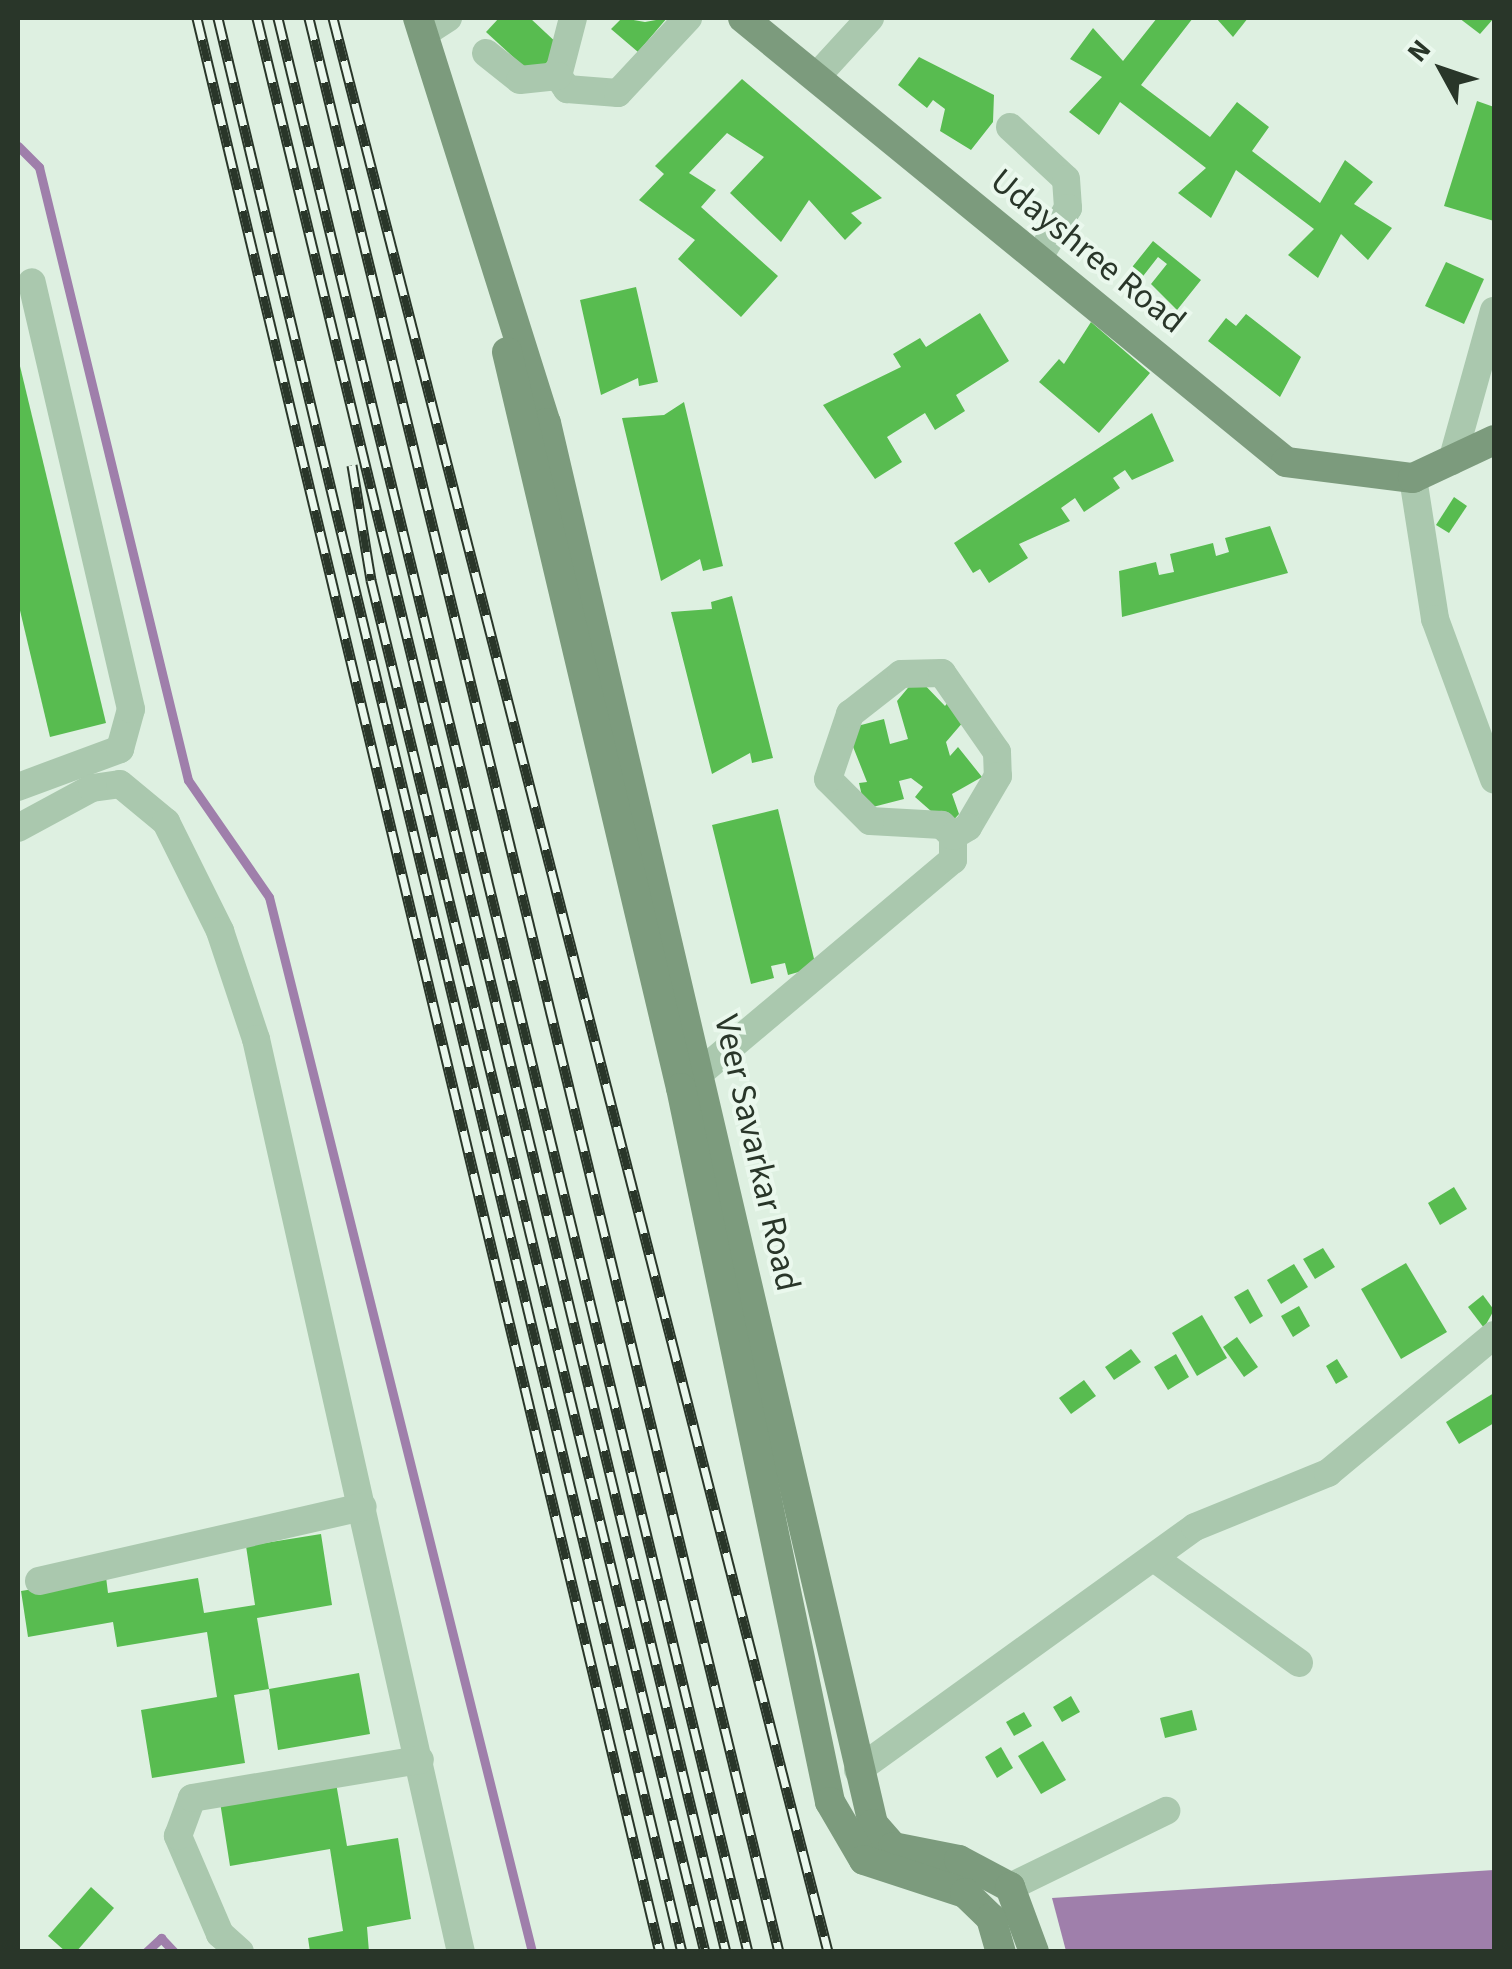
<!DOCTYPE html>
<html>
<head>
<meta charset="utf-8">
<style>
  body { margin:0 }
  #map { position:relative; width:1512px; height:1969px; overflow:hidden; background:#def0e1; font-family:"Source Sans 3",sans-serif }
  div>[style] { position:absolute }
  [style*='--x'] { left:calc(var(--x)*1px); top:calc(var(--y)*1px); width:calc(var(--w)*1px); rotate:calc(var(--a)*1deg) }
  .water>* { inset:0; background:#9f7fab }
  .stream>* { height:9px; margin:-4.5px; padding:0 4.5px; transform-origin:4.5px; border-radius:4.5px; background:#9f7fab }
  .building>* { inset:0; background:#58bc50 }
  .street>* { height:28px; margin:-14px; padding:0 14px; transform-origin:14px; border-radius:14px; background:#aac8ae }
  .secondary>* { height:30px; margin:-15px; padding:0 15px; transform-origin:15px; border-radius:15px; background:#7c9b7d }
  .rail>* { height:11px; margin-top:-5.5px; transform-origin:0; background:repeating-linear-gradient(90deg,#eaf8ed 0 22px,#293629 0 44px); box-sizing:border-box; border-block:2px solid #293629 }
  span { translate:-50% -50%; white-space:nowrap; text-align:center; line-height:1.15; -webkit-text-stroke:8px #eaf8ed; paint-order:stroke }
  .street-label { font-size:35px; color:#293629 }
  .frame { position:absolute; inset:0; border:20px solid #293629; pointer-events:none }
  .north { position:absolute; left:1392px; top:20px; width:100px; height:100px; -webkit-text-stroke:8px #eaf8ed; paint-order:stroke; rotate:310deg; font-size:28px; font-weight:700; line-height:40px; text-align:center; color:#293629 }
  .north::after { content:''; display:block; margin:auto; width:35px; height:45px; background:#293629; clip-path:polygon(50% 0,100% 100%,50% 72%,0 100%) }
</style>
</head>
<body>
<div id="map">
  <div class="water">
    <div style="clip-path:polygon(1494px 1870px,1494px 1951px,1066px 1951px,1052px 1898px)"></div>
  </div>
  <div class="stream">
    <div style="--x:18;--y:146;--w:30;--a:45"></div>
    <div style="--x:39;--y:167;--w:631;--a:76.34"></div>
    <div style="--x:188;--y:780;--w:142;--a:55.3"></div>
    <div style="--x:269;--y:897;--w:1087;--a:76"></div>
    <div style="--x:146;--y:1952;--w:21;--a:-43"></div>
    <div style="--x:161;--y:1938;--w:19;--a:47"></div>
  </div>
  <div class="building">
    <div style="clip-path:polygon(499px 18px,530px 18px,561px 47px,534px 76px,486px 32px)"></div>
    <div style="clip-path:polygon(622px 18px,645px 22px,667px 18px,638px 52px,611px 29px)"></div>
    <div style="clip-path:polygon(1157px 18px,1193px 18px,1141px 85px,1210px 137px,1237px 102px,1269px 127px,1252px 151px,1320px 203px,1345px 160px,1373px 182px,1354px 204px,1392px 228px,1368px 260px,1341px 234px,1318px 278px,1288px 255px,1314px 229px,1236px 170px,1211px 218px,1178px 193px,1206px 168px,1120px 102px,1099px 135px,1069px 112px,1102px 77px,1070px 59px,1093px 28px,1123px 61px)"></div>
    <div style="clip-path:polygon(1216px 18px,1248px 18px,1233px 37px)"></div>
    <div style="clip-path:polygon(1459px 18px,1494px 18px,1480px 34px)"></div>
    <div style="clip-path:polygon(919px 57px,994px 95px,993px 122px,971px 150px,940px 131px,945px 109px,933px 100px,927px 108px,898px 85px)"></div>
    <div style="clip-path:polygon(742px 79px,882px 198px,851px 213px,862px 223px,845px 240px,809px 200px,781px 242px,730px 193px,764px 157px,727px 133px,689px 173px,716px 190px,701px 207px,778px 276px,741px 317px,678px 259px,695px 240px,639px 200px,664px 174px,655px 166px)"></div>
    <div style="clip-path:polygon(1477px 101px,1494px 107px,1494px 221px,1444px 206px)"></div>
    <div style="clip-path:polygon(1153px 241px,1201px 280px,1177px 310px,1151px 284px,1167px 264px,1158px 257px,1140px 280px,1129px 271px)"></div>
    <div style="clip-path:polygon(1446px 262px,1484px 279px,1464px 324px,1425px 306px)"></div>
    <div style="clip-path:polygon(636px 287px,658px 382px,639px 386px,638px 378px,601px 395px,580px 300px)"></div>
    <div style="clip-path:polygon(980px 313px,1009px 361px,956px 395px,965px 411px,935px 430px,925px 413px,887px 437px,902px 462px,875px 479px,823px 405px,901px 367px,893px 354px,920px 338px,926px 347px)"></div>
    <div style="clip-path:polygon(1246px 314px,1301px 357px,1280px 397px,1208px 341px,1226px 318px,1236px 326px)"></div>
    <div style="clip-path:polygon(1091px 322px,1150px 373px,1099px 433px,1039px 382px,1059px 359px,1064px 364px)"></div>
    <div style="clip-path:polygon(19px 362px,106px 723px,50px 737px,18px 602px)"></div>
    <div style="clip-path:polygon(684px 402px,723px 566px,703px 571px,700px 559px,661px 581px,622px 418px,664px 415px)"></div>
    <div style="clip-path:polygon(1152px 413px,1174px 461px,1132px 480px,1125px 470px,1113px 478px,1120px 488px,1084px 512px,1075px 498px,1061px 508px,1070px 521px,1019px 544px,1028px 558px,989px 583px,980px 569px,973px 573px,954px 543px)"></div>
    <div style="clip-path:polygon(1454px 497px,1467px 506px,1449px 533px,1436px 525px)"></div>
    <div style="clip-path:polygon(1270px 526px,1288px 573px,1122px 617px,1119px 571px,1156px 562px,1159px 575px,1174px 572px,1170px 554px,1213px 543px,1216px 556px,1229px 552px,1225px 538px)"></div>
    <div style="clip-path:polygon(732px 596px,773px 758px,752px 763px,750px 753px,712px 774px,671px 612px,712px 609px,711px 602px)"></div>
    <div style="clip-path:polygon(917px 677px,945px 706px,952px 697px,964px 721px,946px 742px,950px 756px,958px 747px,982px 777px,952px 794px,959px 814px,948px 826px,915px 797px,923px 787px,911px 778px,899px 781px,904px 799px,865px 809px,859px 783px,867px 782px,846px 729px,884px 719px,890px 744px,908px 739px,897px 701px)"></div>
    <div style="clip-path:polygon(778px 809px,816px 967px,788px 975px,785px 963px,771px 966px,774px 978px,751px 984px,712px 825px)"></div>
    <div style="clip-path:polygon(1454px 1187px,1467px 1209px,1440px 1225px,1428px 1203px)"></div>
    <div style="clip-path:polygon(1323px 1248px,1335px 1267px,1315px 1279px,1303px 1259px)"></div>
    <div style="clip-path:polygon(1406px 1263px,1447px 1332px,1401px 1359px,1361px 1289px)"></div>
    <div style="clip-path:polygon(1294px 1264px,1308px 1287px,1281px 1304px,1267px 1280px)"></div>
    <div style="clip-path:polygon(1248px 1289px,1263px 1316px,1250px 1324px,1234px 1297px)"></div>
    <div style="clip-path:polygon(1483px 1295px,1494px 1310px,1484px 1328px,1468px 1307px)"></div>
    <div style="clip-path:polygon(1299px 1306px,1310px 1326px,1293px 1337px,1281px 1316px)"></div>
    <div style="clip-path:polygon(1202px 1315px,1227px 1358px,1197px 1376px,1172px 1333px)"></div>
    <div style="clip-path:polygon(1237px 1337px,1258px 1367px,1244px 1377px,1223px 1347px)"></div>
    <div style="clip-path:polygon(1131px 1349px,1141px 1362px,1114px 1380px,1105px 1367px)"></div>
    <div style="clip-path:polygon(1176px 1354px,1189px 1377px,1168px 1390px,1154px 1367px)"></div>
    <div style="clip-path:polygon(1337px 1359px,1348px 1377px,1336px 1384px,1326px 1366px)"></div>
    <div style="clip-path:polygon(1084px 1380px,1096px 1396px,1071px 1414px,1059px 1398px)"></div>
    <div style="clip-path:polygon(1494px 1393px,1494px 1423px,1459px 1444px,1446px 1422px)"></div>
    <div style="clip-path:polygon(321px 1534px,332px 1605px,257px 1618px,269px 1689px,359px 1673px,370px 1734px,278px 1750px,269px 1689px,234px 1695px,245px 1763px,152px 1778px,141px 1710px,217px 1697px,207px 1632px,117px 1647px,113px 1622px,28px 1637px,21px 1591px,106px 1577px,108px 1593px,198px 1578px,204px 1613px,255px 1605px,246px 1546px)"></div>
    <div style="clip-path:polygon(1071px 1696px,1080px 1712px,1062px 1722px,1053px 1707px)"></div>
    <div style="clip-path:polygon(1192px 1710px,1197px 1730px,1165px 1738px,1160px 1718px)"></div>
    <div style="clip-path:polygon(1024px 1712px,1032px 1726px,1014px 1736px,1006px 1722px)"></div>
    <div style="clip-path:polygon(1043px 1741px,1066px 1780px,1041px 1794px,1018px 1756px)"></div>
    <div style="clip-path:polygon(1001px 1747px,1013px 1768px,997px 1778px,985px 1757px)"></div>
    <div style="clip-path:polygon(336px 1783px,347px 1846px,398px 1838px,411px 1919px,367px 1927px,369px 1952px,310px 1952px,308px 1938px,343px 1931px,330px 1849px,230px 1866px,220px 1802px)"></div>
    <div style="clip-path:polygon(91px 1887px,114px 1908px,76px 1952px,66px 1952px,48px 1936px)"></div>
  </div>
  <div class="street">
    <div style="--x:573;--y:18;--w:60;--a:104.5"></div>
    <div style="--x:558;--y:76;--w:16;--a:55"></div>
    <div style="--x:567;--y:89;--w:51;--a:4.5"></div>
    <div style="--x:618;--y:93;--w:103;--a:-47"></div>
    <div style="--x:423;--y:34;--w:30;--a:-33"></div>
    <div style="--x:486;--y:53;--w:43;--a:38.5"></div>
    <div style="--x:520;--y:80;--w:38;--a:-6"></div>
    <div style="--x:816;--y:77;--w:80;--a:-47.5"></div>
    <div style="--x:1010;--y:127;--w:76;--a:42.9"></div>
    <div style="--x:1066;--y:179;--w:29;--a:86"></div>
    <div style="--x:1068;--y:208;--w:59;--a:120.5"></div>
    <div style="--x:1452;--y:461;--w:156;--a:-74.4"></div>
    <div style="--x:1413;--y:478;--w:143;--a:81.1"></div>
    <div style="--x:1435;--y:619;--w:171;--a:69.8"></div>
    <div style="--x:18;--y:787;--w:109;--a:-20.4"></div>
    <div style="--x:120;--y:749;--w:41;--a:-74.6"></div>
    <div style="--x:131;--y:709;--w:438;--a:-103.1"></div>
    <div style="--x:18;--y:828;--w:84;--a:-28.4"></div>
    <div style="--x:92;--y:788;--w:28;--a:-8"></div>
    <div style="--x:120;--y:784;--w:60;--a:39.6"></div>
    <div style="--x:166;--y:822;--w:122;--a:63.6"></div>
    <div style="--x:220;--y:931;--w:114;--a:71.6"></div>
    <div style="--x:256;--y:1039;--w:936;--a:77.35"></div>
    <div style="--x:683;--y:1087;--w:353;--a:-40.1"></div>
    <div style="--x:953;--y:860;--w:24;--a:-90"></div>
    <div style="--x:953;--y:836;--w:16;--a:-135"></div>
    <div style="--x:942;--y:825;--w:72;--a:-176.8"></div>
    <div style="--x:870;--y:821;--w:59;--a:-135"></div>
    <div style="--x:828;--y:779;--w:69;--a:-71.3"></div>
    <div style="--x:850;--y:714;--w:65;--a:-38.1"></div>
    <div style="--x:901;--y:674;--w:41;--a:-1.4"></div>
    <div style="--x:942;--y:673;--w:96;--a:55.2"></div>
    <div style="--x:997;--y:752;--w:24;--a:88"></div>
    <div style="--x:998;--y:776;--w:59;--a:120.5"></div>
    <div style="--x:968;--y:827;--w:17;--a:149"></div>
    <div style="--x:1154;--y:1558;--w:179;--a:35.9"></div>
    <div style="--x:39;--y:1581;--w:332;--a:-12.9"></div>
    <div style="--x:858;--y:1770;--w:415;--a:-35.8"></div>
    <div style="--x:1195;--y:1527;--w:144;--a:-22.1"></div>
    <div style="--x:1328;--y:1473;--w:216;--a:-39.7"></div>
    <div style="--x:1010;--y:1887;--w:174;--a:-26"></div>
    <div style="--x:240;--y:1952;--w:27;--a:-138"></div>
    <div style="--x:220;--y:1934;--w:107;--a:-113.2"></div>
    <div style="--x:178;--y:1836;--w:40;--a:-69.8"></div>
    <div style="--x:192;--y:1798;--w:231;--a:-9.5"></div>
  </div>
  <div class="secondary">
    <div style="--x:418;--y:18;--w:425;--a:72.5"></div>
    <div style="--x:546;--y:423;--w:1439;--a:76.86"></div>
    <div style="--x:873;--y:1824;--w:30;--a:49"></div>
    <div style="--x:893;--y:1847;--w:67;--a:11.1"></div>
    <div style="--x:959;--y:1860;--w:58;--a:27.9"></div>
    <div style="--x:1010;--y:1887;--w:69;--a:69.7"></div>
    <div style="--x:743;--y:18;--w:701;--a:39.27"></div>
    <div style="--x:1286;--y:462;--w:128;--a:7.2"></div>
    <div style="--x:1413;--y:478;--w:89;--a:-25.1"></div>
    <div style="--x:507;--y:352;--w:756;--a:76.7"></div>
    <div style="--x:681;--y:1088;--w:729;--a:78.21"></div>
    <div style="--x:830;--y:1802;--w:67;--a:59.6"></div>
    <div style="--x:864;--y:1860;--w:106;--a:18.1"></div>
    <div style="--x:965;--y:1893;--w:36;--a:44"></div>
    <div style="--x:991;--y:1918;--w:35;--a:74"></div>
  </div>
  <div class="rail">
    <div style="--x:197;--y:18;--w:1989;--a:76.54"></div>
    <div style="--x:218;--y:18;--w:1989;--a:76.51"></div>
    <div style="--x:257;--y:18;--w:1990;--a:76.37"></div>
    <div style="--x:278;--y:18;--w:1990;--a:76.34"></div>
    <div style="--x:309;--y:18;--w:1990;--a:76.34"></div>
    <div style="--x:333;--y:18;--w:1996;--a:75.64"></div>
    <div style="--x:352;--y:465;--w:117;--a:80.6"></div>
    <div style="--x:371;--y:580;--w:1412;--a:76.32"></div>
  </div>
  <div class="street-label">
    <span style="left:1088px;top:251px;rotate:39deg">Udayshree Road</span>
    <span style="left:757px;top:1153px;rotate:77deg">Veer Savarkar Road</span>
  </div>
  <div class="frame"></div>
  <div class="north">N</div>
</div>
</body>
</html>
